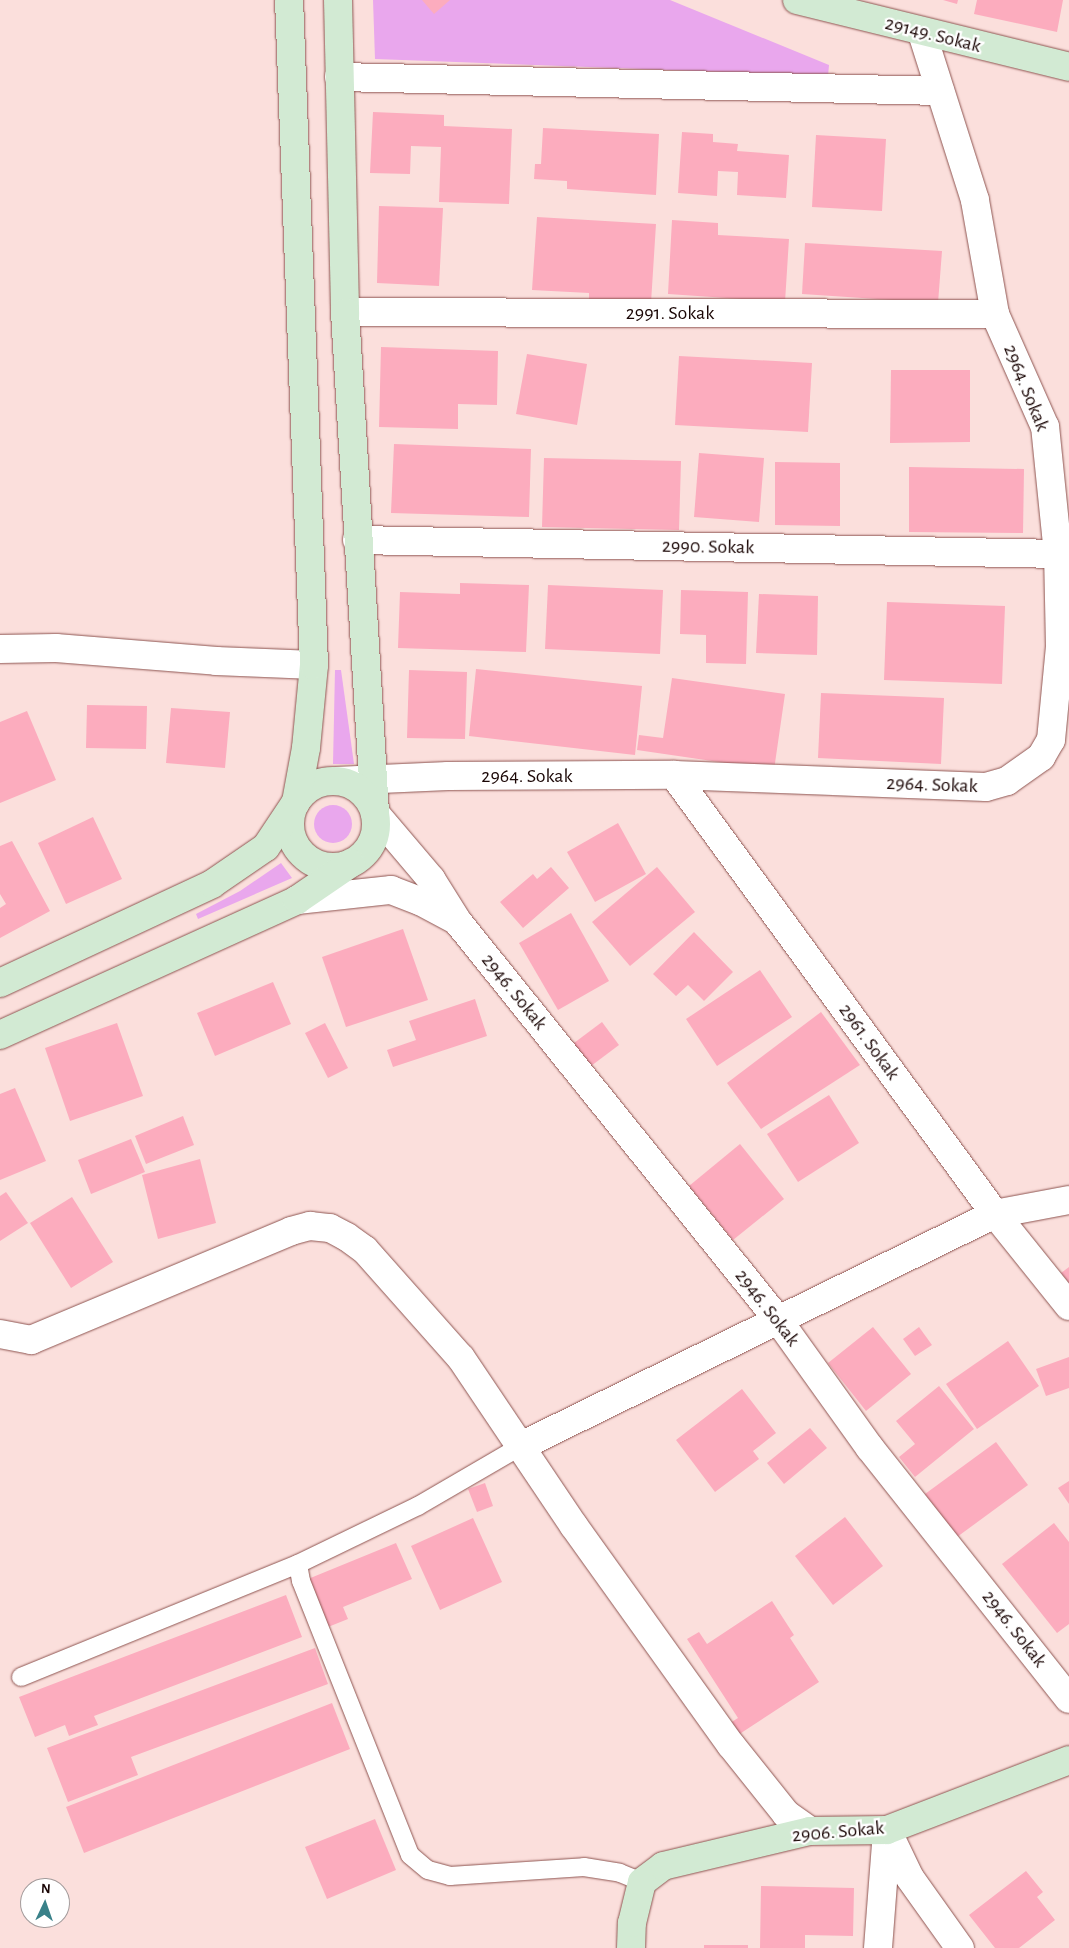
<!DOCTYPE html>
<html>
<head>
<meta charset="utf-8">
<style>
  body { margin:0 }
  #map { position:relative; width:1069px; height:1948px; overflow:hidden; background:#fbdfdc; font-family:"Alegreya Sans",sans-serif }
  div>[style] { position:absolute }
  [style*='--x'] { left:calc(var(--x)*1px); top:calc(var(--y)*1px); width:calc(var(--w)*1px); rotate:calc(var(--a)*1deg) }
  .green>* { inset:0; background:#e9a7ed }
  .round { border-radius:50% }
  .building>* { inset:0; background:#fcacbe }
  .roads { filter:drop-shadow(0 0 1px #8e5551) drop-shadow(0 0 1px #8e5551) }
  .lane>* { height:18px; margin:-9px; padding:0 9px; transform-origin:9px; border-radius:9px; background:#fff }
  .street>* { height:28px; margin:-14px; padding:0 14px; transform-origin:14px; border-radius:14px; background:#fff }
  .secondary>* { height:28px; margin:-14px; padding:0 14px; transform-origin:14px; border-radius:14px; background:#d2ead3 }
  .secondary>.ring { margin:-14px; padding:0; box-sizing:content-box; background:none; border:28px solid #d2ead3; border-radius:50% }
  span { translate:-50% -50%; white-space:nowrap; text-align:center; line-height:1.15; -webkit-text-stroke:4.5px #fff; paint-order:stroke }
  .street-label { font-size:20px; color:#1a0605 }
  .north { position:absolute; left:20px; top:1878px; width:50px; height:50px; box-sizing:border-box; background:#fff; border:1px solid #a39b9b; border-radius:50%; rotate:3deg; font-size:14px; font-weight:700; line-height:20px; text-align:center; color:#1a0605 }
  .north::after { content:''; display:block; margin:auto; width:18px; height:22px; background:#398189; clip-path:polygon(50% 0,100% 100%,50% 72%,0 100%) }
</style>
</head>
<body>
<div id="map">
  <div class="green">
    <div style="clip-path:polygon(373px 0,670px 0,829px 65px,828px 76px,375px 59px)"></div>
    <div style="clip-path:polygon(335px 670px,341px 670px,354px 764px,333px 764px)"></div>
    <div class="round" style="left:314px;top:805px;width:38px;height:38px"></div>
    <div style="clip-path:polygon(281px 863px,292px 878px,198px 919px,196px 914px,240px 891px)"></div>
  </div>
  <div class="building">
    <div style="clip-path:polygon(422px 0,450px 0,434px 14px)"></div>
    <div style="clip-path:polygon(943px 0,958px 0,957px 4px)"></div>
    <div style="clip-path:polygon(977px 0,1063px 0,1057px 32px,974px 14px)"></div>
    <div style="clip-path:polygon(373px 112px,444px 115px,444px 126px,512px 129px,509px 204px,439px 202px,441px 147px,411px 146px,410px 174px,370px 173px)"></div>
    <div style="clip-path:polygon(543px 128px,659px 134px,656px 195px,567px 189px,567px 181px,534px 179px,535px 164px,541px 164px)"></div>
    <div style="clip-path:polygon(682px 132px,713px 134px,713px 142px,738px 144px,737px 151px,789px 155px,786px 198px,737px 195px,738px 172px,718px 171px,717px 196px,678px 193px)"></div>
    <div style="clip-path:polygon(816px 135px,886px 139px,882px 211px,812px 207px)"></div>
    <div style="clip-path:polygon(379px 206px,443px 208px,439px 286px,377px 283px)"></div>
    <div style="clip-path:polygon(537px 217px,656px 224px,651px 303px,589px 299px,589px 293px,532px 290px)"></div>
    <div style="clip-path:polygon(672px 220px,718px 223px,718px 235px,789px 239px,785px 302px,668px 294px)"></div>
    <div style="clip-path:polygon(805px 243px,942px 251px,938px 303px,802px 294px)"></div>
    <div style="clip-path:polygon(381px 347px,498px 351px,497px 405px,458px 404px,458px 429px,379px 427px)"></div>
    <div style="clip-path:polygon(527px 354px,587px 364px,577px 425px,516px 414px)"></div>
    <div style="clip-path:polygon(679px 356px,812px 363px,808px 432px,675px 425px)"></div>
    <div style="clip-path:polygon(891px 370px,970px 370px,970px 442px,890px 443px)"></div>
    <div style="clip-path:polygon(394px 444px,531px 449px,529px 517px,391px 513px)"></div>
    <div style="clip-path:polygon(699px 453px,764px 458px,759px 522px,694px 517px)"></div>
    <div style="clip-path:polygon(544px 458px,681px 461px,679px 530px,542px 527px)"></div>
    <div style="clip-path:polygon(775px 462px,840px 463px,840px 526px,775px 525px)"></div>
    <div style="clip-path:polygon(909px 467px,1024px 469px,1023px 533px,909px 532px)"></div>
    <div style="clip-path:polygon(460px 583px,529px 585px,526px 652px,398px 648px,400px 592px,460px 594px)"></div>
    <div style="clip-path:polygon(548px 585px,663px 590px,660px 654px,545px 649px)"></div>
    <div style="clip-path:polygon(681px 590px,748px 592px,746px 664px,706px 663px,706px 635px,680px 634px)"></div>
    <div style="clip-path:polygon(759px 594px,818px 596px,817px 655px,756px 653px)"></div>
    <div style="clip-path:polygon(887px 602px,1005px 606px,1002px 684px,884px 680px)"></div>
    <div style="clip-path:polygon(476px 669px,642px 686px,635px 755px,469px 736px)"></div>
    <div style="clip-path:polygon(409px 670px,467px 672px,465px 739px,407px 738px)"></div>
    <div style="clip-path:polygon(672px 678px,785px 694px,774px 770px,637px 750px,639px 735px,663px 738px)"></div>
    <div style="clip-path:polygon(821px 693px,944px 698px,941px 764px,818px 758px)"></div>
    <div style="clip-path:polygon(87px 705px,147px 706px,146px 749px,86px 748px)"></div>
    <div style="clip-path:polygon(171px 708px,230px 712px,225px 768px,166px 763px)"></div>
    <div style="clip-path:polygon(27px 711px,56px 780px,0 803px,0 722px)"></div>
    <div style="clip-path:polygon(93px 817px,122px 879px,66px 904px,38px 843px)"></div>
    <div style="clip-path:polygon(618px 823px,646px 874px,595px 902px,567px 852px)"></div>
    <div style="clip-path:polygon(12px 841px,50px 911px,0 938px,0 908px,6px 904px,0 894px,0 846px)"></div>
    <div style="clip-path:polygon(551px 867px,569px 888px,523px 928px,500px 902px,533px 874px,537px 879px)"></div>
    <div style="clip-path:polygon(657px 867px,695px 912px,630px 966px,592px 922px)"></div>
    <div style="clip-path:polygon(571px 913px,609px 981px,558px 1010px,519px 943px)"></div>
    <div style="clip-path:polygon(403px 929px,428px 1000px,346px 1027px,322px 957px)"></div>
    <div style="clip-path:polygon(694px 932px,733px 972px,704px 1001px,688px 985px,676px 996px,653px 974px)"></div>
    <div style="clip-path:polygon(760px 970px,792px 1017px,717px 1066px,686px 1019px)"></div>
    <div style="clip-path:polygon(273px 982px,291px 1024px,215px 1056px,197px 1013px)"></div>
    <div style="clip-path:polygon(475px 999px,487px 1036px,393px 1067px,387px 1050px,416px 1040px,409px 1021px)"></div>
    <div style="clip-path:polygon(821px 1012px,860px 1065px,761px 1129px,727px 1083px)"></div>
    <div style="clip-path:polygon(602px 1022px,619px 1045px,587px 1069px,570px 1046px)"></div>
    <div style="clip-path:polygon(117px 1023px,143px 1096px,70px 1121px,45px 1048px)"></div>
    <div style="clip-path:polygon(325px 1023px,348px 1068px,328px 1078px,305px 1033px)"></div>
    <div style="clip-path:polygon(15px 1088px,46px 1161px,0 1180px,0 1094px)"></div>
    <div style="clip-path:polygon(829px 1095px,859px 1143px,798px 1182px,767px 1134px)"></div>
    <div style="clip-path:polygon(183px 1116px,194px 1145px,146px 1164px,135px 1136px)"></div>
    <div style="clip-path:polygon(131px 1139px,145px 1172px,91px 1194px,78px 1160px)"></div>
    <div style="clip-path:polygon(740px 1144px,784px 1199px,733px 1240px,689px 1186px)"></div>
    <div style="clip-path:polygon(200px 1159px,216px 1223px,158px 1239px,142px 1175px)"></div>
    <div style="clip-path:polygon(6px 1192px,28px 1223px,0 1241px,0 1196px)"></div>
    <div style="clip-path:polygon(72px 1197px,113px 1262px,71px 1288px,30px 1223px)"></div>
    <div style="clip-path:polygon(1069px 1267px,1069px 1283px,1061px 1273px)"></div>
    <div style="clip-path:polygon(873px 1327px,911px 1374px,866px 1411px,828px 1363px)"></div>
    <div style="clip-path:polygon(919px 1327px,932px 1345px,915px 1356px,903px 1339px)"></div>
    <div style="clip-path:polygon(1008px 1341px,1039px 1386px,977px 1429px,946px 1384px)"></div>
    <div style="clip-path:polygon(1069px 1357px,1069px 1388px,1046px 1396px,1036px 1369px)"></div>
    <div style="clip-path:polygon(939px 1386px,974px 1429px,915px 1477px,899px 1457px,915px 1444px,896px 1421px)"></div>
    <div style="clip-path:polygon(742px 1389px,776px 1433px,753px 1451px,759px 1459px,715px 1492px,676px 1440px)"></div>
    <div style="clip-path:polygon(810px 1428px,827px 1448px,784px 1484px,767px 1463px)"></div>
    <div style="clip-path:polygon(996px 1442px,1028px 1485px,957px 1537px,925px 1494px)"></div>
    <div style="clip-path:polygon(1069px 1481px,1069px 1504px,1058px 1488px)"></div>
    <div style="clip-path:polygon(485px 1483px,493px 1506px,477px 1512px,468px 1489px)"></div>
    <div style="clip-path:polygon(845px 1517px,883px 1566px,833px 1605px,795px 1556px)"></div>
    <div style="clip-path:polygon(473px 1518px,502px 1582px,440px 1610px,411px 1546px)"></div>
    <div style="clip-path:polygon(1054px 1523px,1069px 1542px,1069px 1624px,1057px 1633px,1002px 1564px)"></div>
    <div style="clip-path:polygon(396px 1543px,412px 1579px,343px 1607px,348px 1619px,328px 1627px,308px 1579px)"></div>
    <div style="clip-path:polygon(286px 1595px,302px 1637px,94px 1716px,98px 1725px,69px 1736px,65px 1725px,35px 1737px,19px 1697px)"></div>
    <div style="clip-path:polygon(772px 1601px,794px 1635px,790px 1638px,819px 1682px,738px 1735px,730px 1723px,738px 1718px,687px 1639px,699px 1632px,707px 1644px)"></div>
    <div style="clip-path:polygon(315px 1648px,328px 1684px,131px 1757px,138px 1775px,68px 1802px,47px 1748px)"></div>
    <div style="clip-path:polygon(332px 1703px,350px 1749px,84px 1853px,66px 1807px)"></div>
    <div style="clip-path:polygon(375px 1819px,396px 1870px,327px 1899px,305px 1847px)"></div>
    <div style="clip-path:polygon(1026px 1871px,1043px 1892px,1037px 1897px,1055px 1920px,1019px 1948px,995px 1948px,969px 1915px)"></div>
    <div style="clip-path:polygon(761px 1886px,854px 1888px,853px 1936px,805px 1935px,805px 1948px,760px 1948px)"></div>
    <div style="clip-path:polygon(704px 1945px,748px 1945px,748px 1948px,704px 1948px)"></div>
  </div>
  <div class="roads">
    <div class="lane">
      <div style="--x:298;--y:1564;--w:17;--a:80"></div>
      <div style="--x:301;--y:1581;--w:295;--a:68.3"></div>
      <div style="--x:410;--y:1855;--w:23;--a:40"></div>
      <div style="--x:428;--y:1870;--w:23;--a:15"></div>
      <div style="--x:450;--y:1876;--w:134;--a:-3.8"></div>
      <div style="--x:584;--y:1867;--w:36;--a:9"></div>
      <div style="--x:620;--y:1873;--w:24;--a:22"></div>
      <div style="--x:21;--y:1677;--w:299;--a:-22.2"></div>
      <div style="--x:298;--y:1564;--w:133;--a:-25.8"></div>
      <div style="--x:418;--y:1506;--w:119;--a:-30.2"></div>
    </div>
    <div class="street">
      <div style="--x:339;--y:77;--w:601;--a:1.33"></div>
      <div style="--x:345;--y:312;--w:650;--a:0.18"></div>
      <div style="--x:357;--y:540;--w:701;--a:1.14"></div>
      <div style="--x:0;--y:649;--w:56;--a:-1"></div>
      <div style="--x:56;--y:648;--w:161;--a:4.6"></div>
      <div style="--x:216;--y:661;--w:98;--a:2.3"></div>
      <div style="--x:674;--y:775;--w:544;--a:53.83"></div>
      <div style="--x:995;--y:1214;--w:118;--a:51.2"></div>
      <div style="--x:336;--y:781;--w:112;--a:-2.6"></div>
      <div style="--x:448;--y:776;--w:226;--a:-0.3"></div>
      <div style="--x:674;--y:775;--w:312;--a:2.2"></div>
      <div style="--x:986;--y:787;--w:22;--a:-16"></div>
      <div style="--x:1007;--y:781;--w:42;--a:-35.2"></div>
      <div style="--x:1041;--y:757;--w:20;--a:-60"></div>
      <div style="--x:1051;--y:740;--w:93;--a:-84.5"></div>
      <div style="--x:1060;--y:647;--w:93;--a:-91.2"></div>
      <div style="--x:1058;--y:554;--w:128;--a:-95.8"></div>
      <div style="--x:1045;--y:427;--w:124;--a:-113.9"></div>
      <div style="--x:995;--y:314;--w:116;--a:-100"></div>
      <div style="--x:975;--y:200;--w:175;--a:-107.6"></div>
      <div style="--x:375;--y:813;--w:87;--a:49.7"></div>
      <div style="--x:431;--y:879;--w:51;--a:57.9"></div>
      <div style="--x:458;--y:922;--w:512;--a:51.18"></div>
      <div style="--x:779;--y:1321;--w:156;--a:54.4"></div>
      <div style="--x:870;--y:1448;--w:320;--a:51.6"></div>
      <div style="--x:297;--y:900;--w:95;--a:-6.1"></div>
      <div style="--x:391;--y:890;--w:31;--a:21"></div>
      <div style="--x:420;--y:901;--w:40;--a:28"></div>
      <div style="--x:0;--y:1334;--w:32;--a:11"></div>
      <div style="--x:31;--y:1340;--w:282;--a:-22.7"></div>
      <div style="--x:291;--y:1231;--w:20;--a:-15"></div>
      <div style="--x:310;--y:1226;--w:20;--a:6"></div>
      <div style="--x:330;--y:1228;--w:19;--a:28"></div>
      <div style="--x:347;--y:1237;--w:22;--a:36"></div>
      <div style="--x:365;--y:1250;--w:144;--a:48.4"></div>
      <div style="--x:461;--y:1358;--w:202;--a:56.1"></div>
      <div style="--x:574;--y:1526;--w:269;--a:54.4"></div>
      <div style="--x:731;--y:1745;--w:88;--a:51.4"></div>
      <div style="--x:786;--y:1814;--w:29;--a:35"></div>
      <div style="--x:521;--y:1446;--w:528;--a:-26.08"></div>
      <div style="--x:995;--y:1214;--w:75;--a:-10.7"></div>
      <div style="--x:887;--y:1830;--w:53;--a:64.4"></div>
      <div style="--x:910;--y:1878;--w:86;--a:54.5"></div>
      <div style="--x:878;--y:1948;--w:116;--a:-85.6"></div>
    </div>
    <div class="secondary">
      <div style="--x:338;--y:0;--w:312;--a:88.7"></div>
      <div style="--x:345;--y:312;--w:502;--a:86.57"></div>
      <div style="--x:797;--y:0;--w:280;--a:13.8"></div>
      <div class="ring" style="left:290px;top:781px;width:58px;height:58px"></div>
      <div style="--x:0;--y:983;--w:234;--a:-25"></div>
      <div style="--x:212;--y:884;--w:65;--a:-34.4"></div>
      <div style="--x:266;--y:847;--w:54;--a:-56.3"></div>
      <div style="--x:296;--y:802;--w:55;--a:-79.5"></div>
      <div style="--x:306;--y:748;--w:83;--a:-84.5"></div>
      <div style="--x:314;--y:665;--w:665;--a:-92.15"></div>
      <div style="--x:0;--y:1035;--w:326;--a:-24.4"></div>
      <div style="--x:297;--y:900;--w:65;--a:-34.4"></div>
      <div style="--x:631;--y:1948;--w:25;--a:-88"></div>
      <div style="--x:632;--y:1923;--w:42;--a:-76.3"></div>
      <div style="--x:642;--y:1882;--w:26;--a:-37"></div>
      <div style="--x:663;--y:1866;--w:151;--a:-13.4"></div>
      <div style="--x:810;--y:1831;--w:77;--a:-0.7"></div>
      <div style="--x:887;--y:1830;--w:195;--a:-21"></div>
    </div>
  </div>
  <div class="street-label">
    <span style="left:933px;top:35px;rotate:14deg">29149. Sokak</span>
    <span style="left:670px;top:313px">2991. Sokak</span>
    <span style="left:1026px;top:388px;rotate:68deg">2964. Sokak</span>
    <span style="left:708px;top:547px;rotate:1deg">2990. Sokak</span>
    <span style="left:527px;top:776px">2964. Sokak</span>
    <span style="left:932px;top:785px;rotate:2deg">2964. Sokak</span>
    <span style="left:514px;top:992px;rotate:51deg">2946. Sokak</span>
    <span style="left:869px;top:1042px;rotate:54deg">2961. Sokak</span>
    <span style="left:767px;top:1308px;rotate:52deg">2946. Sokak</span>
    <span style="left:1014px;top:1629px;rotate:52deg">2946. Sokak</span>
    <span style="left:838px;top:1832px;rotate:-5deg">2906. Sokak</span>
  </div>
  <div class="north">N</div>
</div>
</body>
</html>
